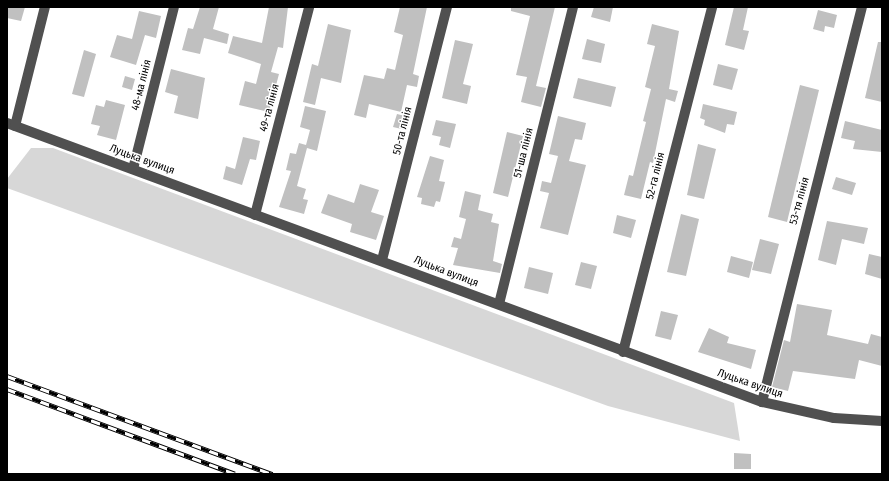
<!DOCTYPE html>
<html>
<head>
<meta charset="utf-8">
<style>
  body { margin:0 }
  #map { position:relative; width:889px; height:481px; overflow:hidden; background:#fff; font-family:"Fira Sans Condensed",sans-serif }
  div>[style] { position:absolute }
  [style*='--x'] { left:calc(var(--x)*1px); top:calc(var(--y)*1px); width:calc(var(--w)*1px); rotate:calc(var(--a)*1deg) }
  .green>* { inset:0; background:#d7d7d7 }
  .building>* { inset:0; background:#c0c0c0 }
  .minor>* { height:10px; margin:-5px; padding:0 5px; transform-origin:5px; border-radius:5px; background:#505050 }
  .rail>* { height:4.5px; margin-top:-2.25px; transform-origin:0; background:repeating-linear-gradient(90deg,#fff 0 9px,#000 0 18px); box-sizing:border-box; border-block:1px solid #000 }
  span { translate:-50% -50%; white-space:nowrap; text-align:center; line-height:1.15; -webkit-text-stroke:3px #fff; paint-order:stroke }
  .street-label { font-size:11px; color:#000 }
  .frame { position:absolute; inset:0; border:8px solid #000; pointer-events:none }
</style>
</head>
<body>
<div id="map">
  <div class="green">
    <div style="clip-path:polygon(31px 148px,53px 148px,734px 403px,740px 441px,608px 406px,7px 188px,7px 179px)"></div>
  </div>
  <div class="building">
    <div style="clip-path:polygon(7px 7px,25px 7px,21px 21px,7px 18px)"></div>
    <div style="clip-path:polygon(200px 7px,219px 7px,213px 29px,229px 34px,227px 44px,204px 38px,200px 54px,182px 50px,188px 28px,193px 29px)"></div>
    <div style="clip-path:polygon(269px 7px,288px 7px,283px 48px,278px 47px,271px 72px,279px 74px,269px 112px,239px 105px,245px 81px,256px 84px,261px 64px,228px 53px,233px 36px,262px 43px)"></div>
    <div style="clip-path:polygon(400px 7px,427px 7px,413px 74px,419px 76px,417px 87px,407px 85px,401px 112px,369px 104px,366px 118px,354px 115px,364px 75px,384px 79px,387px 68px,395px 70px,403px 35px,394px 32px)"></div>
    <div style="clip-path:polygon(511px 7px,555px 7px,536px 86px,546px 88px,541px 107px,521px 102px,527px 77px,516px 75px,530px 16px,511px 11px)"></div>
    <div style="clip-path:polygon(594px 7px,613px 7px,610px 22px,591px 17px)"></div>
    <div style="clip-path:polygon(734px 7px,748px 7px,743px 30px,749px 31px,744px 50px,725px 45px)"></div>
    <div style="clip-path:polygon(818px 10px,837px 15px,834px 28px,825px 26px,824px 32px,813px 29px)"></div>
    <div style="clip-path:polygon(139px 11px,161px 16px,156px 38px,145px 35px,136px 65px,110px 57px,117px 35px,132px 39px)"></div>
    <div style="clip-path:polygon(328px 24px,351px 30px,341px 83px,321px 78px,315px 105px,303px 102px,312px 64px,318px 66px)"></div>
    <div style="clip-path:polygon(652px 24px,679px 31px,669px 89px,678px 91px,675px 102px,666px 99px,653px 163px,650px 162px,641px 199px,624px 195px,629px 175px,633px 176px,646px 122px,643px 121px,651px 89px,645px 87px,655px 46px,647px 44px)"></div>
    <div style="clip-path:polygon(587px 39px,605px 44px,601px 63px,582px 59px)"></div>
    <div style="clip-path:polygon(455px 40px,473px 44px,463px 84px,471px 86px,467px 104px,442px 98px)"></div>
    <div style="clip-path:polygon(878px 42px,882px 42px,882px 102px,865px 98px)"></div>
    <div style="clip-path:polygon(84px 50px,96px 54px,84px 97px,72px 94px)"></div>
    <div style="clip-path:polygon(718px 64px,738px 69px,732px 90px,713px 85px)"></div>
    <div style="clip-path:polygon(171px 69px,205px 78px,198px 119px,174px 113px,178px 96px,165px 92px)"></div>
    <div style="clip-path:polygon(125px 76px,135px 79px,132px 90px,122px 87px)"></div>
    <div style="clip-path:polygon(578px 78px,616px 87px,611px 107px,573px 98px)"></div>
    <div style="clip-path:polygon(800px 85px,819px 90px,787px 222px,768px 217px)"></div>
    <div style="clip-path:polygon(106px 100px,125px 105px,116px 140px,97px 135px,100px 126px,91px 124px,96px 105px,104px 107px)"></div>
    <div style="clip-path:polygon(703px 104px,737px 112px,734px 125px,727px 124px,725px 133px,704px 125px,705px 120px,700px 118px)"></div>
    <div style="clip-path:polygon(305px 106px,326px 111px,317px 151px,307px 148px,297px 186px,306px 189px,303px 199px,308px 200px,304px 214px,279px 207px,291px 171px,286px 170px,290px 153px,296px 154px,299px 143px,306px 145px,310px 130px,300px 127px)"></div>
    <div style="clip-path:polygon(397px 114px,409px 117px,406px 130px,393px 127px)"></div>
    <div style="clip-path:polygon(558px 116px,586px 123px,582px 140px,575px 139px,569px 161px,586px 165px,568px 235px,540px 228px,549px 193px,540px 191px,542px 181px,551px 183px,558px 156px,549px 154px)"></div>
    <div style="clip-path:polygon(436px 120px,456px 124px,450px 148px,439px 145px,441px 137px,432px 135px)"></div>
    <div style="clip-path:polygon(845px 121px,882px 130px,882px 152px,853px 149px,855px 141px,841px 138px)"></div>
    <div style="clip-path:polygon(507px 132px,523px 136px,508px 197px,493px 193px)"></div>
    <div style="clip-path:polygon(243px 137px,260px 141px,256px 160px,250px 159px,242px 185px,223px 179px,226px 166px,235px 169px)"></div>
    <div style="clip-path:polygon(698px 144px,716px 149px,704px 199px,687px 195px)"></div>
    <div style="clip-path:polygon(430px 156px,444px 160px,439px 181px,445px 182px,440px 202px,436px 201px,434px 207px,421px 204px,422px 198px,417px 197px)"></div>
    <div style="clip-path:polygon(836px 177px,856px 183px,852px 195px,832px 189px)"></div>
    <div style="clip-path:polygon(360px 184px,379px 190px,371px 212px,384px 216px,376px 240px,350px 232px,352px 224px,321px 213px,328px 194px,354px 203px)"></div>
    <div style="clip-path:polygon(465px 191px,481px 195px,478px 210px,493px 214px,491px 222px,499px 224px,493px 261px,502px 264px,500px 273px,453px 265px,458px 248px,451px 247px,454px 237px,461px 239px,466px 219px,459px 217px)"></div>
    <div style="clip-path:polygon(681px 214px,699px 219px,686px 276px,667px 272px)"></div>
    <div style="clip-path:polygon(617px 215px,636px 220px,631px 238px,613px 233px)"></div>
    <div style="clip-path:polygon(827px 221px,868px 228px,864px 244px,842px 239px,836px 265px,818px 260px)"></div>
    <div style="clip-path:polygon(760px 239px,779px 244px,771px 274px,752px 270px)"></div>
    <div style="clip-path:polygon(869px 254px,882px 257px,882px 279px,865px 274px)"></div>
    <div style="clip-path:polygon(731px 256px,753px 262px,749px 278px,727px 272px)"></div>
    <div style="clip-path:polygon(581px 262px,597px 266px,591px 289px,575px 285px)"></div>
    <div style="clip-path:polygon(529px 267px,553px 273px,548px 294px,524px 288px)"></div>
    <div style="clip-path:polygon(797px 304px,832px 310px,827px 335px,868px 344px,871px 334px,882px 337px,882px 366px,859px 360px,855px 379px,793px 371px,788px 391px,772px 387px,784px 340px,790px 342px)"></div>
    <div style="clip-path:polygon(661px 311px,678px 315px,671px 340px,655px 336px)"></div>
    <div style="clip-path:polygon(709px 328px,729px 337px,727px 343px,756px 350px,751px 369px,698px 352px)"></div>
    <div style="clip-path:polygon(734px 453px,751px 454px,751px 469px,734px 469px)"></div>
  </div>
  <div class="minor">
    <div style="--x:7;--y:123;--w:805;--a:20.28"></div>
    <div style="--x:762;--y:402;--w:74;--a:12.5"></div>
    <div style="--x:834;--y:418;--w:48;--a:3.6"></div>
    <div style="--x:15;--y:126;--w:123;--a:-75.9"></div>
    <div style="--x:133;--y:169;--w:167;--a:-75.8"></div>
    <div style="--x:255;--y:215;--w:215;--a:-75.4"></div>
    <div style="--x:382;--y:260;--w:261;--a:-75.6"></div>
    <div style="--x:499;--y:304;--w:306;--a:-76"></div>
    <div style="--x:623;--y:352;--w:356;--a:-75.5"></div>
    <div style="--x:762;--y:402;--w:407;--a:-75.8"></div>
  </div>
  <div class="rail">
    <div style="--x:7;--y:376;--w:283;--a:20.3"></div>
    <div style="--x:7;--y:389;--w:243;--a:20.4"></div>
  </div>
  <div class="street-label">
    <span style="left:142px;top:85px;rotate:-76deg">48-ма лінія</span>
    <span style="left:270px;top:108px;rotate:-75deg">49-та лінія</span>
    <span style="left:403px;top:131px;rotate:-76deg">50-та лінія</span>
    <span style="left:524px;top:153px;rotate:-76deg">51-ша лінія</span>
    <span style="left:142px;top:160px;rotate:20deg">Луцька вулиця</span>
    <span style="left:656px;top:176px;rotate:-76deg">52-га лінія</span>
    <span style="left:800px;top:201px;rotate:-75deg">53-тя лінія</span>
    <span style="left:446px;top:272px;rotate:21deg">Луцька вулиця</span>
    <span style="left:750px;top:384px;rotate:19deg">Луцька вулиця</span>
  </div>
  <div class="frame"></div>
</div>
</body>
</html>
